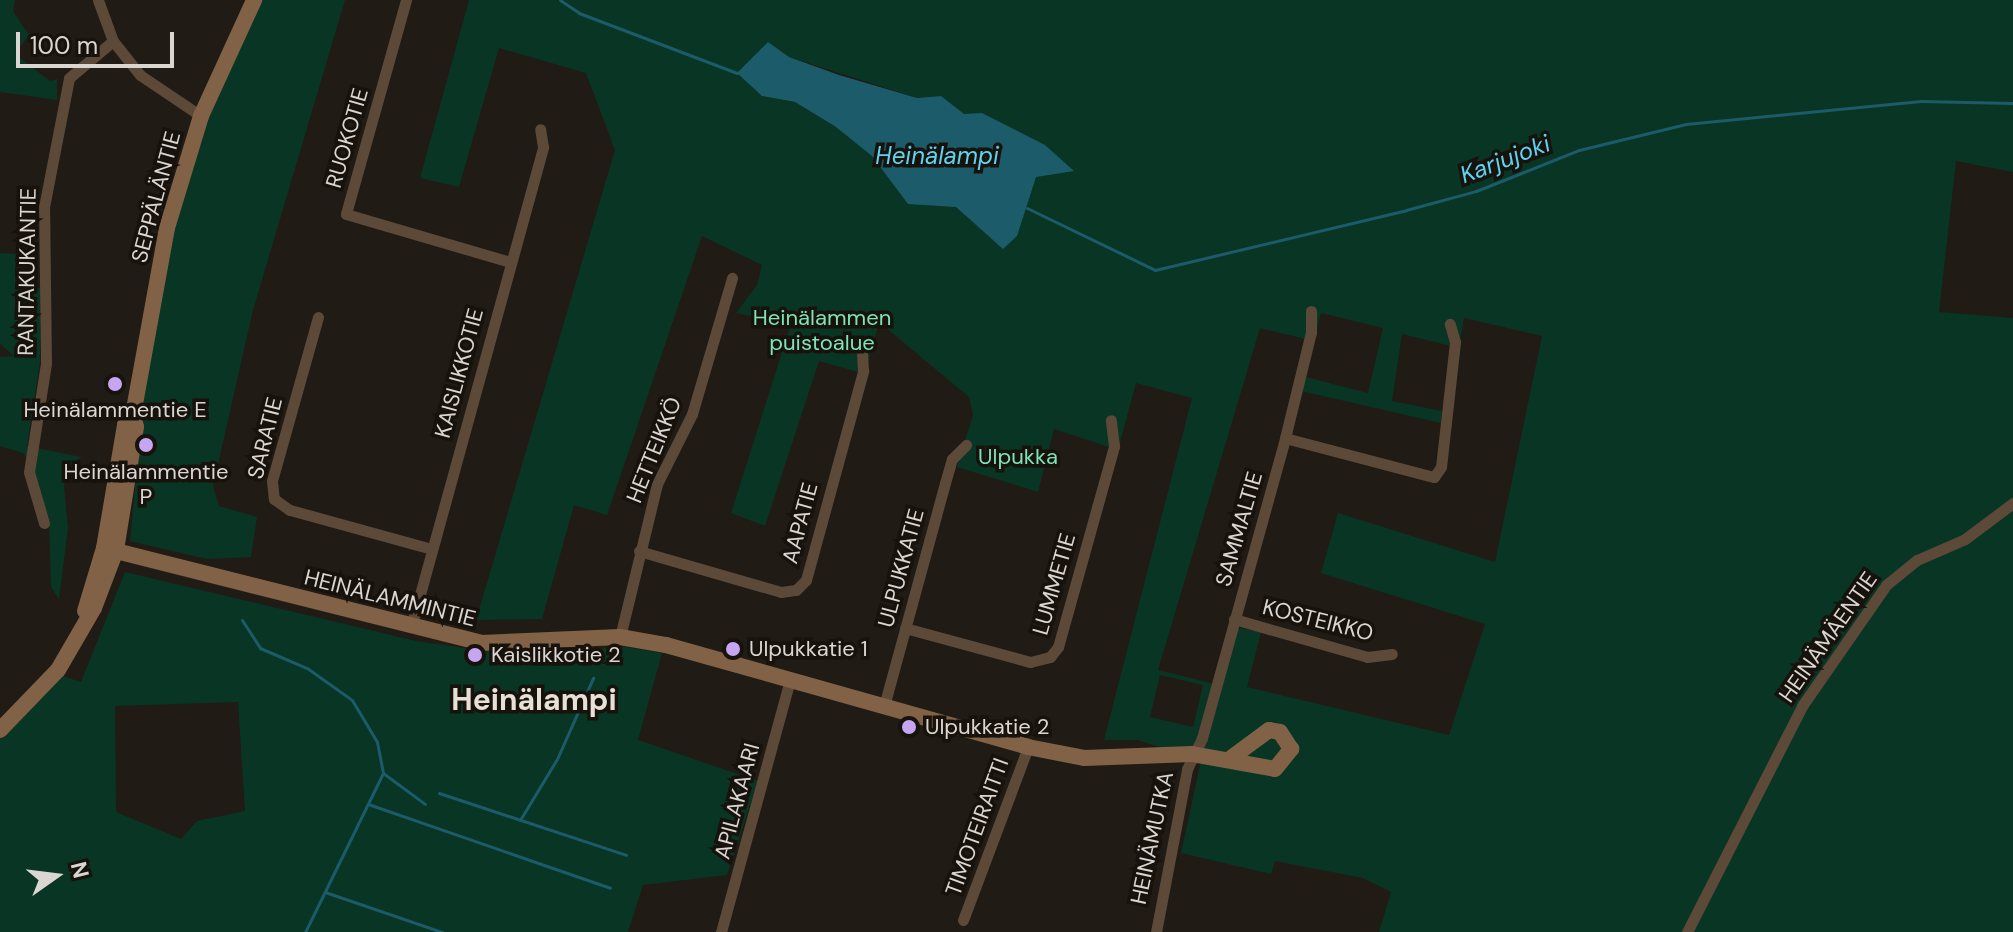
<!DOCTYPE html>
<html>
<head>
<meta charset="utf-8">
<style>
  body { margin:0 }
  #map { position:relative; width:2013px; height:932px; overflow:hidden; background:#201b15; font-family:"DM Sans",sans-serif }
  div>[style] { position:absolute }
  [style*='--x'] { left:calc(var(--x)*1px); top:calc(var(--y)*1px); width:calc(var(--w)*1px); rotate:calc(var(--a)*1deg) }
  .green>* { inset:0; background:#093525 }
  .water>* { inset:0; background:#1b5b6a }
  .stream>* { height:3px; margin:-1.5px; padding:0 1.5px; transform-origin:1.5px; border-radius:1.5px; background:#1b5b6a }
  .street>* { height:11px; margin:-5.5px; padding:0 5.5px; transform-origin:5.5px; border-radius:5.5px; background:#5c4938 }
  .secondary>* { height:16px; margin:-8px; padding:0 8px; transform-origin:8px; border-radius:8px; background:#816246 }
  .dots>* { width:22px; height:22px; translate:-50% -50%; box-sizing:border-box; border:4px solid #17120c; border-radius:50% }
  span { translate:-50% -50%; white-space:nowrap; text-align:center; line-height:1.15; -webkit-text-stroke:7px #17120c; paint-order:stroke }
  .street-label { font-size:22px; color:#dad6d2 }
  .park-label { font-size:22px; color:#7de3b8 }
  .poi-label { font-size:22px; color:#dad6d2 }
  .left { translate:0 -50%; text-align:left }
  .water-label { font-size:24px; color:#5cd4f2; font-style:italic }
  .district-label { font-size:30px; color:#e7e0d7; font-weight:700 }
  .north { position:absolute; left:16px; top:836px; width:80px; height:80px; -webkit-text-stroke:6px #17120c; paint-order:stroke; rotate:76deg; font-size:22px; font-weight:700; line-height:32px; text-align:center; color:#dad6d2 }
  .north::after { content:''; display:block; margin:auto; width:28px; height:36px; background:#dad6d2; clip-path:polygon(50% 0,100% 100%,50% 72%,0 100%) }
  .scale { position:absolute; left:16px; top:32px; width:158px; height:36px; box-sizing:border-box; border:4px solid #dad6d2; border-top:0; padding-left:10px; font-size:24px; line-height:28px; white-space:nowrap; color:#dad6d2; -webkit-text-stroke:6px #17120c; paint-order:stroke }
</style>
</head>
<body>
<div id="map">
  <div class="green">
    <div style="clip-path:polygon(0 0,15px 0,13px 11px,29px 35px,15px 54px,50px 81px,57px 79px,57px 100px,0 92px)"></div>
    <div style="clip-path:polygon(262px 0,345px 0,253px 310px,213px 486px,219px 506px,257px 517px,251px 557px,207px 559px,130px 541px,146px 369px,164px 263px,213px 105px)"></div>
    <div style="clip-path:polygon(evenodd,469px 0,2013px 0,2013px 172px,1956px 161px,1939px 312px,2013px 318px,2013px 932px,1379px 932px,1391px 892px,1363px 878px,1275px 861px,1271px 874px,1181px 853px,1201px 761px,1138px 740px,1104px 740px,1192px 398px,1136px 383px,1118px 450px,1054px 429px,1038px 492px,957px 467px,973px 415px,969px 397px,879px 322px,865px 374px,819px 361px,765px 526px,731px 513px,791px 324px,736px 313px,757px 285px,762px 265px,702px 236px,607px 515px,574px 505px,542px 619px,476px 620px,615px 150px,586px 73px,499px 48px,459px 187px,420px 178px,469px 0,789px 57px,917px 98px,941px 96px,836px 127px,795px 102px,762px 96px,789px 57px,469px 0,1321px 313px,1383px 328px,1368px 393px,1306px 377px,1301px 391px,1441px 423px,1442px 411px,1392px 401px,1402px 334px,1459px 348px,1464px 318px,1542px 336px,1495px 562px,1338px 513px,1321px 573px,1485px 624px,1449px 735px,1247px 687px,1261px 632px,1234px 627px,1219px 685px,1158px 670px,1260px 328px,1314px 341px,1321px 313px,469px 0,1160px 675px,1203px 685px,1193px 727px,1150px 717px,1160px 675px)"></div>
    <div style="clip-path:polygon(0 253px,19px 254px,23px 285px,40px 288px,40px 362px,27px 446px,81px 457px,67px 469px,64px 486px,68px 528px,59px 599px,51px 587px,49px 518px,36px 502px,32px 463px,23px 453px,0 446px,0 357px,14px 356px,0 344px)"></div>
    <div style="clip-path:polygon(evenodd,125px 572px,416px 641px,514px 655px,625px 647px,662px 653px,638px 740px,758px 781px,727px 875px,643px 885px,628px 932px,0 932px,0 738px,59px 675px,81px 682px,125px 572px,238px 702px,245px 811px,197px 821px,181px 839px,116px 812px,115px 706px,238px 702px)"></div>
  </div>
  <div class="water">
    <div style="clip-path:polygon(768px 42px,789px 57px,839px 75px,917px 98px,941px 96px,964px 114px,982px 113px,1045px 145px,1074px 171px,1036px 177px,1017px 236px,1003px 249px,956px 207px,908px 204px,872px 156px,836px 127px,795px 102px,762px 96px,737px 73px)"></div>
  </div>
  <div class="stream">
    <div style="--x:560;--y:0;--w:23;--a:34"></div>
    <div style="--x:579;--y:13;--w:169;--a:20.8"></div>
    <div style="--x:1027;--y:208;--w:142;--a:25.8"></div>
    <div style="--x:1155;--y:270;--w:258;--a:-13.4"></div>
    <div style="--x:1406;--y:210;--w:73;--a:-15.2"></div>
    <div style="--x:1476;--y:191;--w:111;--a:-21.7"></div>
    <div style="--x:1579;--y:150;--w:110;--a:-13.7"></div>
    <div style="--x:1686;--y:124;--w:236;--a:-5.6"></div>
    <div style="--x:1921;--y:101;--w:92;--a:1.2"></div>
    <div style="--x:242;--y:620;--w:33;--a:57"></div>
    <div style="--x:260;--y:648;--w:51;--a:23.1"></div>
    <div style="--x:307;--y:668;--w:55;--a:35.4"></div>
    <div style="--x:352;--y:700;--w:49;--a:59.2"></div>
    <div style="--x:377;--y:742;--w:32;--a:79"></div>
    <div style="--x:383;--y:773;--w:177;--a:116.1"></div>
    <div style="--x:383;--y:773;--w:52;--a:36.4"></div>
    <div style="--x:439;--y:793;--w:197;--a:18.3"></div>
    <div style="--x:368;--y:804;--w:256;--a:19.1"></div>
    <div style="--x:520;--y:820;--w:71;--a:-58.8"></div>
    <div style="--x:557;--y:759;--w:89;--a:-66"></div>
    <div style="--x:325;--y:892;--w:124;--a:18.9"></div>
  </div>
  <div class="street">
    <div style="--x:98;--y:0;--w:44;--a:69.9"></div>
    <div style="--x:113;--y:41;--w:43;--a:51.5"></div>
    <div style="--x:140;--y:75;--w:73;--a:33.9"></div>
    <div style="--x:406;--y:0;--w:222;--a:105.7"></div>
    <div style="--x:346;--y:214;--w:171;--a:16.3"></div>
    <div style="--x:318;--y:317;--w:170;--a:105.7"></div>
    <div style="--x:272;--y:481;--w:18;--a:84"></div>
    <div style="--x:274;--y:499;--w:19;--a:35"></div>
    <div style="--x:290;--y:510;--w:147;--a:15.4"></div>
    <div style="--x:1285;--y:438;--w:154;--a:14.7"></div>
    <div style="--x:1434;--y:477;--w:12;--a:-55"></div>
    <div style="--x:1441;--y:467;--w:126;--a:-83.6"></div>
    <div style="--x:1455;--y:342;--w:19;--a:-106"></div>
    <div style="--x:44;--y:523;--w:53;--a:-106.4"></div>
    <div style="--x:29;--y:472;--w:110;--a:-81.1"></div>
    <div style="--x:46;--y:363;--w:156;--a:-90.7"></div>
    <div style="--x:44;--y:207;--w:131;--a:-79"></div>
    <div style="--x:69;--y:78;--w:57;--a:-40.1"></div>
    <div style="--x:639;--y:551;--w:148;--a:16.1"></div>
    <div style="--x:781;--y:592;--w:15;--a:-8"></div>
    <div style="--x:796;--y:590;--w:14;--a:-45"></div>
    <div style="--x:806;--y:580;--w:217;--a:-74.7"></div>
    <div style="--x:863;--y:371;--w:20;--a:-93"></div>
    <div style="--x:1234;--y:619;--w:138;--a:15.9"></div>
    <div style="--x:1367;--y:657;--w:25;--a:-7"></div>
    <div style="--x:411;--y:627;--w:498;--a:-74.6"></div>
    <div style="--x:543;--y:147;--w:18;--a:-99"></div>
    <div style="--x:905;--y:628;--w:130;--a:15.2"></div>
    <div style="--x:1030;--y:662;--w:21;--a:-14"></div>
    <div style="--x:1050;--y:657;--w:13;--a:-51"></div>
    <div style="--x:1058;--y:647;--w:209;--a:-74.4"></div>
    <div style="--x:1114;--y:446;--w:26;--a:-97"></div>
    <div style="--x:620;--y:637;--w:157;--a:-76.4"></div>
    <div style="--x:657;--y:484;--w:78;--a:-63.4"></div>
    <div style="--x:692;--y:414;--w:142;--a:-73.6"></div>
    <div style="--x:884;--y:706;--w:231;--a:-74.7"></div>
    <div style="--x:945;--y:483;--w:25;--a:-74"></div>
    <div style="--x:952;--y:459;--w:20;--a:-45"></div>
    <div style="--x:963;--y:920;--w:185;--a:-69.4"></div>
    <div style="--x:721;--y:932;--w:262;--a:-74.7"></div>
    <div style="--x:1156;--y:932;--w:166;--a:-79.2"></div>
    <div style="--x:1187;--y:769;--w:34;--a:-64"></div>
    <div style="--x:1202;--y:738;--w:311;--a:-74.5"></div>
    <div style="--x:1285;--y:438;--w:109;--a:-76.2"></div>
    <div style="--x:1311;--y:332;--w:21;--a:-90"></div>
    <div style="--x:1687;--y:932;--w:254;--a:-63"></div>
    <div style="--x:1802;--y:706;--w:147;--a:-55.2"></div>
    <div style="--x:1886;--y:585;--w:40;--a:-39"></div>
    <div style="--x:1917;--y:560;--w:52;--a:-23.6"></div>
    <div style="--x:1965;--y:539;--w:60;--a:-36.9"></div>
  </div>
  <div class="secondary">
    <div style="--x:104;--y:548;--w:389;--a:14.1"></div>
    <div style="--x:481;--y:643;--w:139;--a:-2.5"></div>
    <div style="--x:620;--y:637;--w:47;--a:9.9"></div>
    <div style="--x:666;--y:645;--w:376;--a:15.7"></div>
    <div style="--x:1028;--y:747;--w:57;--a:11.1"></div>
    <div style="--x:1084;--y:758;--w:108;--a:-2.1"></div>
    <div style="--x:1192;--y:754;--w:84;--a:10.2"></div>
    <div style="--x:1275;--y:769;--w:26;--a:-51"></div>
    <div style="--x:1291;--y:749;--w:20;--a:-123"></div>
    <div style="--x:1280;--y:732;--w:11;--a:-170"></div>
    <div style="--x:1269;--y:730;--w:47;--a:143.6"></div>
    <div style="--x:85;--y:611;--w:66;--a:-73.2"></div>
    <div style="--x:104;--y:548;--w:125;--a:-80.3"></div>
    <div style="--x:125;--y:425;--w:13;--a:-51"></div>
    <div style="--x:0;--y:730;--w:83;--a:-46"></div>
    <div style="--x:58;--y:670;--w:72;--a:-59.9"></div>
    <div style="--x:94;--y:608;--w:62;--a:-69.2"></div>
    <div style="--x:116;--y:550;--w:125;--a:-80.8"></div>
    <div style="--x:136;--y:427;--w:12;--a:-104"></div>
    <div style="--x:133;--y:415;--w:190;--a:-79.7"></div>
    <div style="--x:167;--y:228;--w:117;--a:-73.1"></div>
    <div style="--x:201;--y:116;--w:128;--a:-65.4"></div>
  </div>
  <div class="dots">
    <div style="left:115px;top:384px;background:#c6a6f0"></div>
    <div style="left:146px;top:445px;background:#c6a6f0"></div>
    <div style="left:733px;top:649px;background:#c6a6f0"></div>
    <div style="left:475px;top:655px;background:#c6a6f0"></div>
    <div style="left:909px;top:727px;background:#c6a6f0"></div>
  </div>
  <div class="street-label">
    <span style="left:347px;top:138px;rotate:-74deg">RUOKOTIE</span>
    <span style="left:156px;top:197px;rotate:-75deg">SEPPÄLÄNTIE</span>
    <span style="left:27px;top:272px;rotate:-89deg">RANTAKUKANTIE</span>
    <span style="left:459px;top:373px;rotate:-75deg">KAISLIKKOTIE</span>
    <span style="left:265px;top:438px;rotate:-76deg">SARATIE</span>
    <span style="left:654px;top:450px;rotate:-68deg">HETTEIKKÖ</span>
    <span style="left:800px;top:523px;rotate:-75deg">AAPATIE</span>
    <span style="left:1239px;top:529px;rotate:-74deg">SAMMALTIE</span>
    <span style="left:901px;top:568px;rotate:-75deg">ULPUKKATIE</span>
    <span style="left:1054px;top:584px;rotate:-74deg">LUMMETIE</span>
    <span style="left:390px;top:598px;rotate:14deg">HEINÄLAMMINTIE</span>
    <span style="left:1318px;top:620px;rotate:14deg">KOSTEIKKO</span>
    <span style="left:1828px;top:637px;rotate:-55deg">HEINÄMÄENTIE</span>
    <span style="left:737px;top:801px;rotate:-75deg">APILAKAARI</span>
    <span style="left:977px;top:827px;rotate:-70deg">TIMOTEIRAITTI</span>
    <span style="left:1152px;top:838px;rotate:-78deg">HEINÄMUTKA</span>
  </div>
  <div class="park-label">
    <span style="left:822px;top:330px">Heinälammen<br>puistoalue</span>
    <span style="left:1018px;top:457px">Ulpukka</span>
  </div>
  <div class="poi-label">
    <span style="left:115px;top:410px">Heinälammentie E</span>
    <span style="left:146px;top:484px">Heinälammentie<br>P</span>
    <span class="left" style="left:749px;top:649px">Ulpukkatie 1</span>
    <span class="left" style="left:491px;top:655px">Kaislikkotie 2</span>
    <span class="left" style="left:925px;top:727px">Ulpukkatie 2</span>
  </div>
  <div class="water-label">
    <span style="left:937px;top:156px">Heinälampi</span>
    <span style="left:1505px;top:159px;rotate:-21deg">Karjujoki</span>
  </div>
  <div class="district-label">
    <span style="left:534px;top:700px">Heinälampi</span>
  </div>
  <div class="north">N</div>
  <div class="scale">100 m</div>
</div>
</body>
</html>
